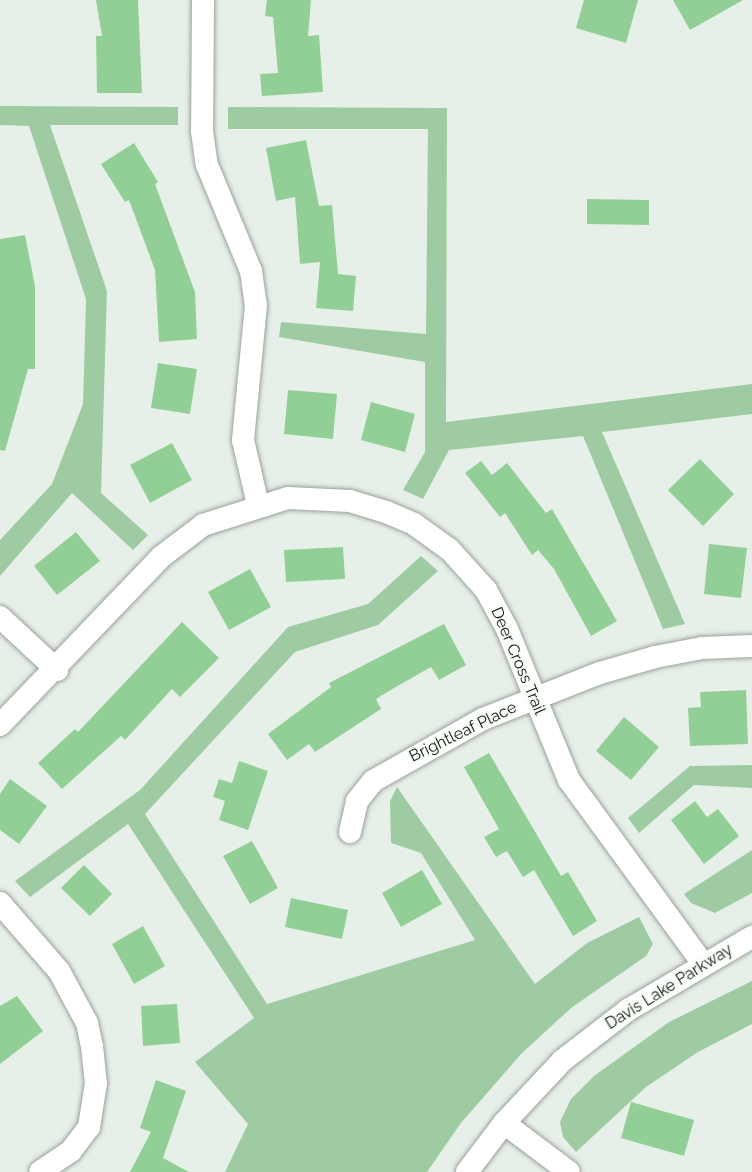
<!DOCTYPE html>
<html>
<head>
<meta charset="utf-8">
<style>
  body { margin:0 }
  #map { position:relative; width:752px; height:1172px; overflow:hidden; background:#e7f0e8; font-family:Raleway,sans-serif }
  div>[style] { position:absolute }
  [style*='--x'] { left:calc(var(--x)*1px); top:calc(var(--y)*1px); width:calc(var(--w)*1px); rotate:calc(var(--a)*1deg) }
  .green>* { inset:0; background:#9fcba2 }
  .building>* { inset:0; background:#92cf97 }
  .roads { filter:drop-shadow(0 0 2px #9aa29b) drop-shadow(0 0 2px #9aa29b) }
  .minor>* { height:22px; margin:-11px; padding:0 11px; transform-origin:11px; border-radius:11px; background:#fff }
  span { translate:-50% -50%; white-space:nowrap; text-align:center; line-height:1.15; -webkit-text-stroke:4.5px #f5fdf5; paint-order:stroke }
  .street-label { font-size:16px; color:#151815 }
</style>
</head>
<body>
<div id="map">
  <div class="green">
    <div style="clip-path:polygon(0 106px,178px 107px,178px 125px,50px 125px,107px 291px,101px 493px,148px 535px,133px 550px,72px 493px,0 576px,0 540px,52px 484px,83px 404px,86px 299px,29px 126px,0 125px)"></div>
    <div style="clip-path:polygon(228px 107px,447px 108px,446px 422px,752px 384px,752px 414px,602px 432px,685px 624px,663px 629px,583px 436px,449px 450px,423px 499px,403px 490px,425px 452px,425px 362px,279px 337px,281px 322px,426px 334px,428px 129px,228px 129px)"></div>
    <div style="clip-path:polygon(421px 556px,438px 571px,378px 625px,295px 652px,145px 814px,267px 1004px,475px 940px,421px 853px,391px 843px,390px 801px,397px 787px,535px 984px,587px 943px,639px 917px,653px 944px,646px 956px,571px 1008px,521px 1054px,461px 1123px,427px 1172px,225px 1172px,248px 1124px,195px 1062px,254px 1018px,128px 824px,30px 897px,15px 881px,140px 790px,288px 627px,368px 604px)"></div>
    <div style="clip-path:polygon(752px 765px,752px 788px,694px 785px,639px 833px,628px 818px,690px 766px)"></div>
    <div style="clip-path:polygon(752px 850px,752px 893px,715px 913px,691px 903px,684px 894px)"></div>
    <div style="clip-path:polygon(752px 981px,752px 1024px,698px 1052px,646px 1087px,576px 1152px,563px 1137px,560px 1122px,571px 1099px,594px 1076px,669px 1022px)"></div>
  </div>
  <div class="building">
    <div style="clip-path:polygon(96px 0,138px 0,142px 93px,97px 93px,96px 36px,102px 36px)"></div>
    <div style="clip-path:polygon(267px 0,311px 0,308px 36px,319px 35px,323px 92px,262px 96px,260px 74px,278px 73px,273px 17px,265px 16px)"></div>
    <div style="clip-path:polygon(584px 0,638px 0,626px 43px,576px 28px)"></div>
    <div style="clip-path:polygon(673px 0,743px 0,690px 30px)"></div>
    <div style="clip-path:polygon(306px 140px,319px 206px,332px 205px,338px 274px,356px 276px,353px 311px,316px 308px,320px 262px,300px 264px,295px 197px,276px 201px,266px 148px)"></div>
    <div style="clip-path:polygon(134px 143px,158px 182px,155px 184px,195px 292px,197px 339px,159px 342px,155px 270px,129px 200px,125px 202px,101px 164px)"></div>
    <div style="clip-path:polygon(587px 199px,649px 200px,649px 225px,587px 224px)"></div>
    <div style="clip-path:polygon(25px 235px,35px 286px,35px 369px,28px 369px,5px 451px,0 450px,0 239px)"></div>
    <div style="clip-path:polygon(158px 363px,197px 369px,190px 414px,151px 408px)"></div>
    <div style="clip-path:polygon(288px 390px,337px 394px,333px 439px,284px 434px)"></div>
    <div style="clip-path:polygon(371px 402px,415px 414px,405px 452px,361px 440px)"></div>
    <div style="clip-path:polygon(172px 443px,192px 480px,150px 503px,130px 465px)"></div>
    <div style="clip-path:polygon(700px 459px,734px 494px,703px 526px,668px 490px)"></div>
    <div style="clip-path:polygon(481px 461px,492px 475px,507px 463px,546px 513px,552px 509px,617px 621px,591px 636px,554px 569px,538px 550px,532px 555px,505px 513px,500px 517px,465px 473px)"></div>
    <div style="clip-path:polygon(76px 532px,100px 561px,57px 595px,34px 566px)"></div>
    <div style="clip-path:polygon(709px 544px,747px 548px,741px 598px,704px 594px)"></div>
    <div style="clip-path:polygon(343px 547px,345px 579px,286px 582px,284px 550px)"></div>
    <div style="clip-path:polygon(250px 569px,271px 607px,229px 630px,208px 592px)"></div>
    <div style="clip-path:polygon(182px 622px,219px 658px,180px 697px,172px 689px,125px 740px,121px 736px,62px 789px,38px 763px,75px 729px,78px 732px)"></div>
    <div style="clip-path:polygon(444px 624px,466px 665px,439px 680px,431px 667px,394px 688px,376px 699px,381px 709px,315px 752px,309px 744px,287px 760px,268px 734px,331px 687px,329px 683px)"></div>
    <div style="clip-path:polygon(746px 690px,748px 744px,690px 746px,688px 708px,701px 707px,700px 692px)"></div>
    <div style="clip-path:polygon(624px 717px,659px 747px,631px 780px,596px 751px)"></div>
    <div style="clip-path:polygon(489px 753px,561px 876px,568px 872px,597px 921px,573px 936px,534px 870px,523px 877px,507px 851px,496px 857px,484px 837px,499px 829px,464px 767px)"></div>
    <div style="clip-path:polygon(239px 761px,268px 771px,248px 830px,219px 820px,225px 801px,213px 797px,219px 779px,232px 783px)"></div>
    <div style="clip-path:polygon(10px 779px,47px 806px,19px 844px,0 830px,0 794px)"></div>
    <div style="clip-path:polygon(695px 801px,707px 817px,718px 809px,739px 836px,704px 864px,671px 820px)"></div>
    <div style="clip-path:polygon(252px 841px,278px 888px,250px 904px,223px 856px)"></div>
    <div style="clip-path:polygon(84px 865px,112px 894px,90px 916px,61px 888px)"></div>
    <div style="clip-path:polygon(422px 870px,442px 904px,401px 927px,382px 893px)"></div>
    <div style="clip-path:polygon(291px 898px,348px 910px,342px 939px,285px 927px)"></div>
    <div style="clip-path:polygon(143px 926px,165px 966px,134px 984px,112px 944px)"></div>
    <div style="clip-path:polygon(17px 996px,43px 1031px,0 1064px,0 1006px)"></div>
    <div style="clip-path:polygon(177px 1004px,180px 1043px,143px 1046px,141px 1006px)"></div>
    <div style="clip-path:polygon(156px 1080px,186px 1091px,163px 1158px,189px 1172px,130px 1172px,151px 1132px,140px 1128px)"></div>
    <div style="clip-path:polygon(631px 1102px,694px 1120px,684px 1156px,621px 1138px)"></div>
  </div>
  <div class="roads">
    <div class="minor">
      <div style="--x:203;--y:0;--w:131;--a:90.4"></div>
      <div style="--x:202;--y:131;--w:34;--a:82"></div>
      <div style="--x:207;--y:165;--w:115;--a:67.5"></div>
      <div style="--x:251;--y:271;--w:34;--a:82"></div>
      <div style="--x:256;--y:305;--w:136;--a:95.5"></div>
      <div style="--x:243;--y:440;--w:67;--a:77"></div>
      <div style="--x:0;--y:617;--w:78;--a:42.9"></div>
      <div style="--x:0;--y:725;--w:233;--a:-46.2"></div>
      <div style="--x:161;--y:557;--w:53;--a:-37.3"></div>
      <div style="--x:203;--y:525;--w:89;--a:-17.6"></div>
      <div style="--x:288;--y:498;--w:62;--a:2.8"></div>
      <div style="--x:350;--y:501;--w:38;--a:17"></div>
      <div style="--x:386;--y:512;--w:30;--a:23"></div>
      <div style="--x:414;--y:524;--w:44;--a:35.8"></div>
      <div style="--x:450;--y:550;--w:54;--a:48"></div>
      <div style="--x:486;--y:590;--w:44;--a:61.7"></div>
      <div style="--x:507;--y:629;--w:163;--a:67.7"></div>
      <div style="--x:569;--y:780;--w:228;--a:53.9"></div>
      <div style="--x:350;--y:832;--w:32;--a:-77"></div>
      <div style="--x:357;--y:801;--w:26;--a:-51"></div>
      <div style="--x:373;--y:781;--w:126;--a:-29.4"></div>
      <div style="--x:483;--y:719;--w:126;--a:-21.5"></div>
      <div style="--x:600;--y:673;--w:57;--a:-16.2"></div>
      <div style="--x:655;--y:657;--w:48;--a:-10.8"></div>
      <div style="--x:702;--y:648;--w:50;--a:-2.3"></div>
      <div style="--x:0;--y:903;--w:90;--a:49.1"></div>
      <div style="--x:59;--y:971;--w:59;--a:61.7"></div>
      <div style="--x:87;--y:1023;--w:24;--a:78"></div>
      <div style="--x:92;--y:1046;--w:37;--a:84"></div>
      <div style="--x:96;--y:1083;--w:45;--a:99"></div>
      <div style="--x:89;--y:1127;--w:30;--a:127"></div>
      <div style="--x:71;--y:1151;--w:37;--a:146"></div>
      <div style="--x:504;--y:1123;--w:81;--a:37"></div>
      <div style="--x:467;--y:1172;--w:61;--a:-52.9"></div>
      <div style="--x:504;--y:1123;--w:86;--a:-46.9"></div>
      <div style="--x:563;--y:1060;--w:82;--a:-37.6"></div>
      <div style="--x:628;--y:1010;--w:144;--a:-30.5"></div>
    </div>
  </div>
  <div class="street-label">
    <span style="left:518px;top:661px;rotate:67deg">Deer Cross Trail</span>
    <span style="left:463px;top:732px;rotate:-26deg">Brightleaf Place</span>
    <span style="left:669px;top:987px;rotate:-32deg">Davis Lake Parkway</span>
  </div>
</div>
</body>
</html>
